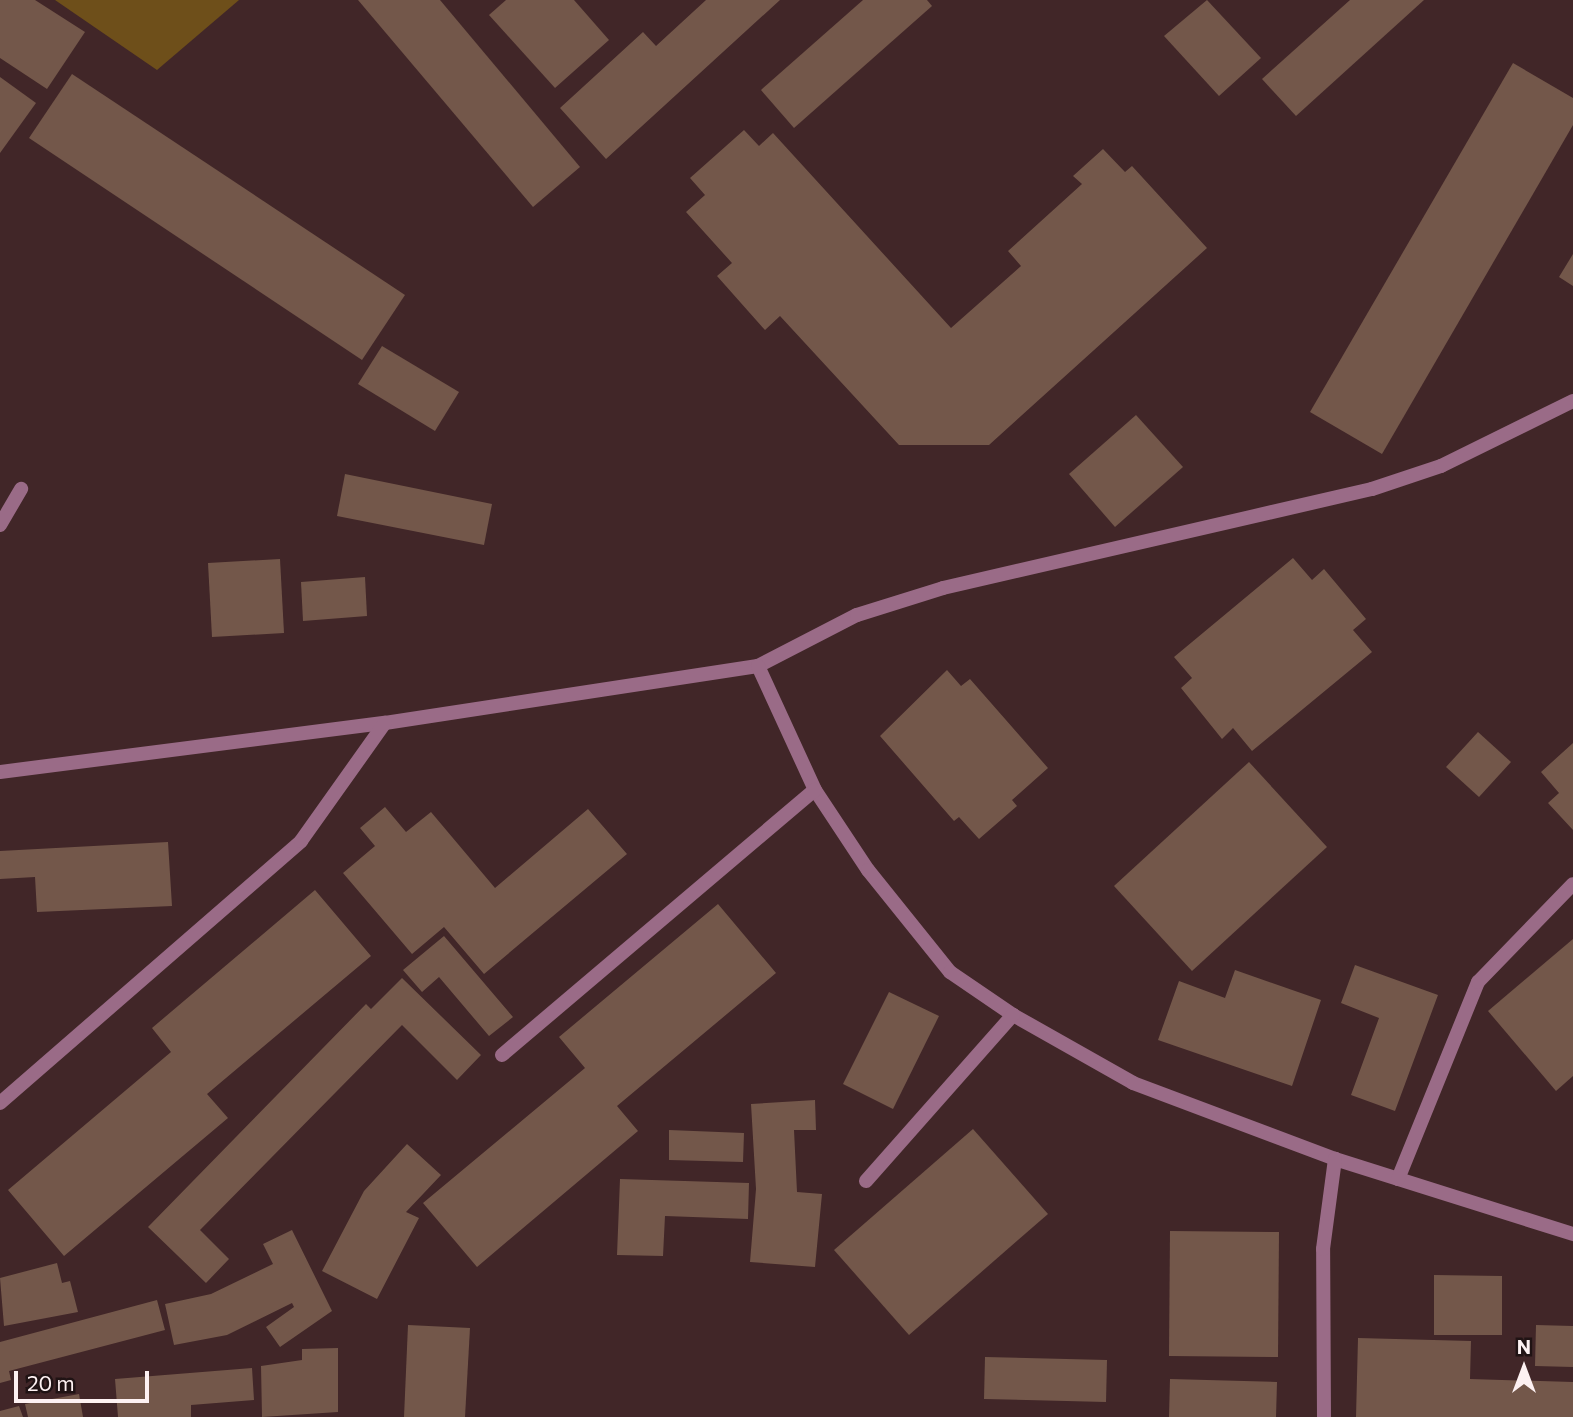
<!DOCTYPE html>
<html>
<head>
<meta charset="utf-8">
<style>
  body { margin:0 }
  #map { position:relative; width:1573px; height:1417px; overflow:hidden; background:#412628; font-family:Commissioner,sans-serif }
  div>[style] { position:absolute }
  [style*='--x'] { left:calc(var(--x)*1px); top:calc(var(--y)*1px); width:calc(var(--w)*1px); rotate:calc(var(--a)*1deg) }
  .forest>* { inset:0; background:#6e4f1a }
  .building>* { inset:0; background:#73574a }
  .service>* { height:14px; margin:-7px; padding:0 7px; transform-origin:7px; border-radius:7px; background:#9a6b87 }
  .minor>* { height:14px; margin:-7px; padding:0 7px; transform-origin:7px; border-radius:7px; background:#9a6b87 }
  span { translate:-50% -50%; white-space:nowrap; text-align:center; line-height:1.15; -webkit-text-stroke:5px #201314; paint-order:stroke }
  .north { position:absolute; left:1489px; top:1333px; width:70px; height:70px; -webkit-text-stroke:5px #201314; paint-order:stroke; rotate:0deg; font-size:19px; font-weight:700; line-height:28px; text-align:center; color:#fdf1f2 }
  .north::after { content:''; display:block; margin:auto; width:24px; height:32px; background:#fdf1f2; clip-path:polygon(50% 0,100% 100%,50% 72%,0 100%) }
  .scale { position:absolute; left:14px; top:1371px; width:135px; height:32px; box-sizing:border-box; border:4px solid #fdf1f2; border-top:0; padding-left:9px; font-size:21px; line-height:24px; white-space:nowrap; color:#fdf1f2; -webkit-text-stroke:5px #201314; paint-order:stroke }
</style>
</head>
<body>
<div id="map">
  <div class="forest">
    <div style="clip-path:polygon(55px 0,239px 0,157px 70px)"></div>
  </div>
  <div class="building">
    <div style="clip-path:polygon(0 0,35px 0,85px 32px,47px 89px,0 58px)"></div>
    <div style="clip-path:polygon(358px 0,440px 0,580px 167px,533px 207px)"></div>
    <div style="clip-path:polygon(506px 0,574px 0,609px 40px,555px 88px,489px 15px)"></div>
    <div style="clip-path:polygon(706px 0,780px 0,606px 159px,560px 108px,643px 32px,656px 46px)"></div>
    <div style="clip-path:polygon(863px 0,927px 0,932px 6px,794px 128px,761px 90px)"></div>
    <div style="clip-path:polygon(1207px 0,1261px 58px,1219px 96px,1164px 36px)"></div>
    <div style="clip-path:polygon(1350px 0,1424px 0,1296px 116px,1262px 79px)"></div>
    <div style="clip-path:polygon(1513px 63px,1573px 98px,1573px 125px,1382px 454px,1310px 412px)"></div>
    <div style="clip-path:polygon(72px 74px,405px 295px,362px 360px,29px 138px)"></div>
    <div style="clip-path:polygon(0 77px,36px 103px,0 153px)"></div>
    <div style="clip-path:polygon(744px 130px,759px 146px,773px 133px,951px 328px,1021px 266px,1008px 251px,1082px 184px,1073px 176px,1103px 149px,1125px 172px,1132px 166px,1207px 248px,989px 445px,899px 445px,780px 316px,765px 330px,717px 276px,732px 263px,686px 212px,705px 195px,690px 178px)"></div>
    <div style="clip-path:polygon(1573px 254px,1573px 286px,1559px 277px)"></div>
    <div style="clip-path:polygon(382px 346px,459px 392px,435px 431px,358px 384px)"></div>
    <div style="clip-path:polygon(1136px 415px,1183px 467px,1115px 527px,1069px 474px)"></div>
    <div style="clip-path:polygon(345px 474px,492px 504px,484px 545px,337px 516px)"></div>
    <div style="clip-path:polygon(1293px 558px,1312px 580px,1324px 569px,1366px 619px,1353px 630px,1372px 652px,1252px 751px,1233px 728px,1222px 739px,1181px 688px,1192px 678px,1174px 657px)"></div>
    <div style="clip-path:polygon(280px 559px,284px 633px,212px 637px,208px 563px)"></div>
    <div style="clip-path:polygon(365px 577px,367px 616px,303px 621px,301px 582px)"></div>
    <div style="clip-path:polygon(947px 670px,961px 686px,970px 679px,1048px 768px,1012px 800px,1017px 806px,979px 839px,959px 817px,954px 821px,880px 736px)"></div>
    <div style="clip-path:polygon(1478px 732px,1511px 762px,1479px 797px,1446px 767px)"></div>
    <div style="clip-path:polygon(1573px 743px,1573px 830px,1548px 803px,1559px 793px,1541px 772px)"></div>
    <div style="clip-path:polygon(1249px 762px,1327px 847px,1192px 971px,1114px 886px)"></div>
    <div style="clip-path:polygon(385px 807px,406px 832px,431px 812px,495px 888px,588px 809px,627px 854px,484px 974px,444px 927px,412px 954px,343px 873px,375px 846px,360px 828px)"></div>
    <div style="clip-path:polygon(168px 842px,172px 906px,37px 912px,35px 877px,0 879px,0 851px)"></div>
    <div style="clip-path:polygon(315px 890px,371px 956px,207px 1094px,228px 1118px,64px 1256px,8px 1190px,171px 1052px,152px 1028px)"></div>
    <div style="clip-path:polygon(718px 904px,776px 973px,617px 1106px,638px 1131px,477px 1267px,423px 1203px,585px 1068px,559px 1037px)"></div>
    <div style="clip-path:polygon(444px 936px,513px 1017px,489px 1036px,439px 977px,422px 992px,403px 970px)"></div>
    <div style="clip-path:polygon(1573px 939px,1573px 1076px,1556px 1091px,1488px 1011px)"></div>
    <div style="clip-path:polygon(1355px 965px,1438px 995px,1395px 1111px,1351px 1095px,1379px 1018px,1341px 1003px)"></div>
    <div style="clip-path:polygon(1235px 970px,1321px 1000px,1292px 1086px,1158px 1040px,1179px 981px,1225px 998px)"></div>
    <div style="clip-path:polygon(402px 978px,481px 1055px,457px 1080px,402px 1025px,200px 1230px,229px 1259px,206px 1283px,148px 1227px,366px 1004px,371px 1009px)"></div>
    <div style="clip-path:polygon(889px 992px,939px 1016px,893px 1109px,843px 1084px)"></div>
    <div style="clip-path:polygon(815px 1100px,816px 1130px,794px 1130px,797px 1192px,822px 1194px,815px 1267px,750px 1262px,756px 1189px,751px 1104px)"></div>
    <div style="clip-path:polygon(973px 1129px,1048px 1214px,909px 1335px,834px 1250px)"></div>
    <div style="clip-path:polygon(669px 1130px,744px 1133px,743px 1162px,669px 1160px)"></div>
    <div style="clip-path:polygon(407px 1144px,441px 1175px,406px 1212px,419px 1218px,377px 1299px,322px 1271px,364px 1191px)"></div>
    <div style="clip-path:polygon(620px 1179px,749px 1183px,748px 1219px,665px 1216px,663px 1256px,617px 1255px)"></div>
    <div style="clip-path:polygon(292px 1230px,332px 1311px,280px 1347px,266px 1327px,294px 1307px,292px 1303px,227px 1335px,174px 1345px,165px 1304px,211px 1294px,273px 1264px,263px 1244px)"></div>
    <div style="clip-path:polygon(1170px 1231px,1279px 1232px,1278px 1357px,1169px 1356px)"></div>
    <div style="clip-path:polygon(57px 1263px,62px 1283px,70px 1281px,78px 1312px,4px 1326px,0 1278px)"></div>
    <div style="clip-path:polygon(1434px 1275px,1502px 1276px,1502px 1335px,1434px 1335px)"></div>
    <div style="clip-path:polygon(157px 1300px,165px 1330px,9px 1371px,11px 1380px,0 1383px,0 1342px)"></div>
    <div style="clip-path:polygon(408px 1325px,470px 1328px,465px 1417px,404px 1417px)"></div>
    <div style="clip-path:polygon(1536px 1325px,1573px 1326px,1573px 1367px,1535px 1366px)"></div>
    <div style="clip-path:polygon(1358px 1338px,1471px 1341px,1470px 1379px,1573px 1382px,1573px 1417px,1356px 1417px)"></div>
    <div style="clip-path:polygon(338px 1348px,338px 1412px,262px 1417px,261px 1366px,302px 1360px,302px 1349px)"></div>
    <div style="clip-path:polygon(985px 1357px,1107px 1360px,1106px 1402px,984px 1399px)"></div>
    <div style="clip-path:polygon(252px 1368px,254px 1400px,191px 1405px,191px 1417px,118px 1417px,115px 1379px)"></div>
    <div style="clip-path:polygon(1170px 1379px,1277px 1382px,1276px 1417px,1169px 1417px)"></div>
    <div style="clip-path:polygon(79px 1394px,83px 1417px,28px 1417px,25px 1404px)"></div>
    <div style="clip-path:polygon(19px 1406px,23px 1417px,0 1417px,0 1411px)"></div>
  </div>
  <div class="service">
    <div style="--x:0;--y:525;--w:42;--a:-59.7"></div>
  </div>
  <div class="minor">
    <div style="--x:758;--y:666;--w:111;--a:-27.3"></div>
    <div style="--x:857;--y:615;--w:90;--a:-17.4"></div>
    <div style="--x:943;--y:588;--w:440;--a:-13"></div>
    <div style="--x:1372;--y:489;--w:73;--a:-18.4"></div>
    <div style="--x:1441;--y:466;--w:147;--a:-26.2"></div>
    <div style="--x:0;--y:772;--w:388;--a:-7.3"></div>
    <div style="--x:385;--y:723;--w:377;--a:-8.7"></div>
    <div style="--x:758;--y:666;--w:136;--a:65.3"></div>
    <div style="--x:815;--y:790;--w:96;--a:56.5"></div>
    <div style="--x:868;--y:870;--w:131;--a:51.2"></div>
    <div style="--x:950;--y:972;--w:76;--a:34.3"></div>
    <div style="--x:1013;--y:1015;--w:138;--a:29.5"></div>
    <div style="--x:1133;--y:1083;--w:216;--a:20.6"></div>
    <div style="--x:1335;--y:1159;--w:250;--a:17.5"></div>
    <div style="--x:502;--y:1055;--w:410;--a:-40.3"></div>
    <div style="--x:0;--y:1103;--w:399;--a:-41"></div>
    <div style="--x:301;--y:841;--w:145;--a:-54.6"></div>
    <div style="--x:1398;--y:1179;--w:213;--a:-67.9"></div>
    <div style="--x:1478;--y:982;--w:136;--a:-45.9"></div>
    <div style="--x:866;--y:1181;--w:222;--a:-48.5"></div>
    <div style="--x:1324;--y:1417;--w:168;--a:-90.3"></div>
    <div style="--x:1323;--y:1249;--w:91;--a:-82.4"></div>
  </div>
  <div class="north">N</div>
  <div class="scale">20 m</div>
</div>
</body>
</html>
